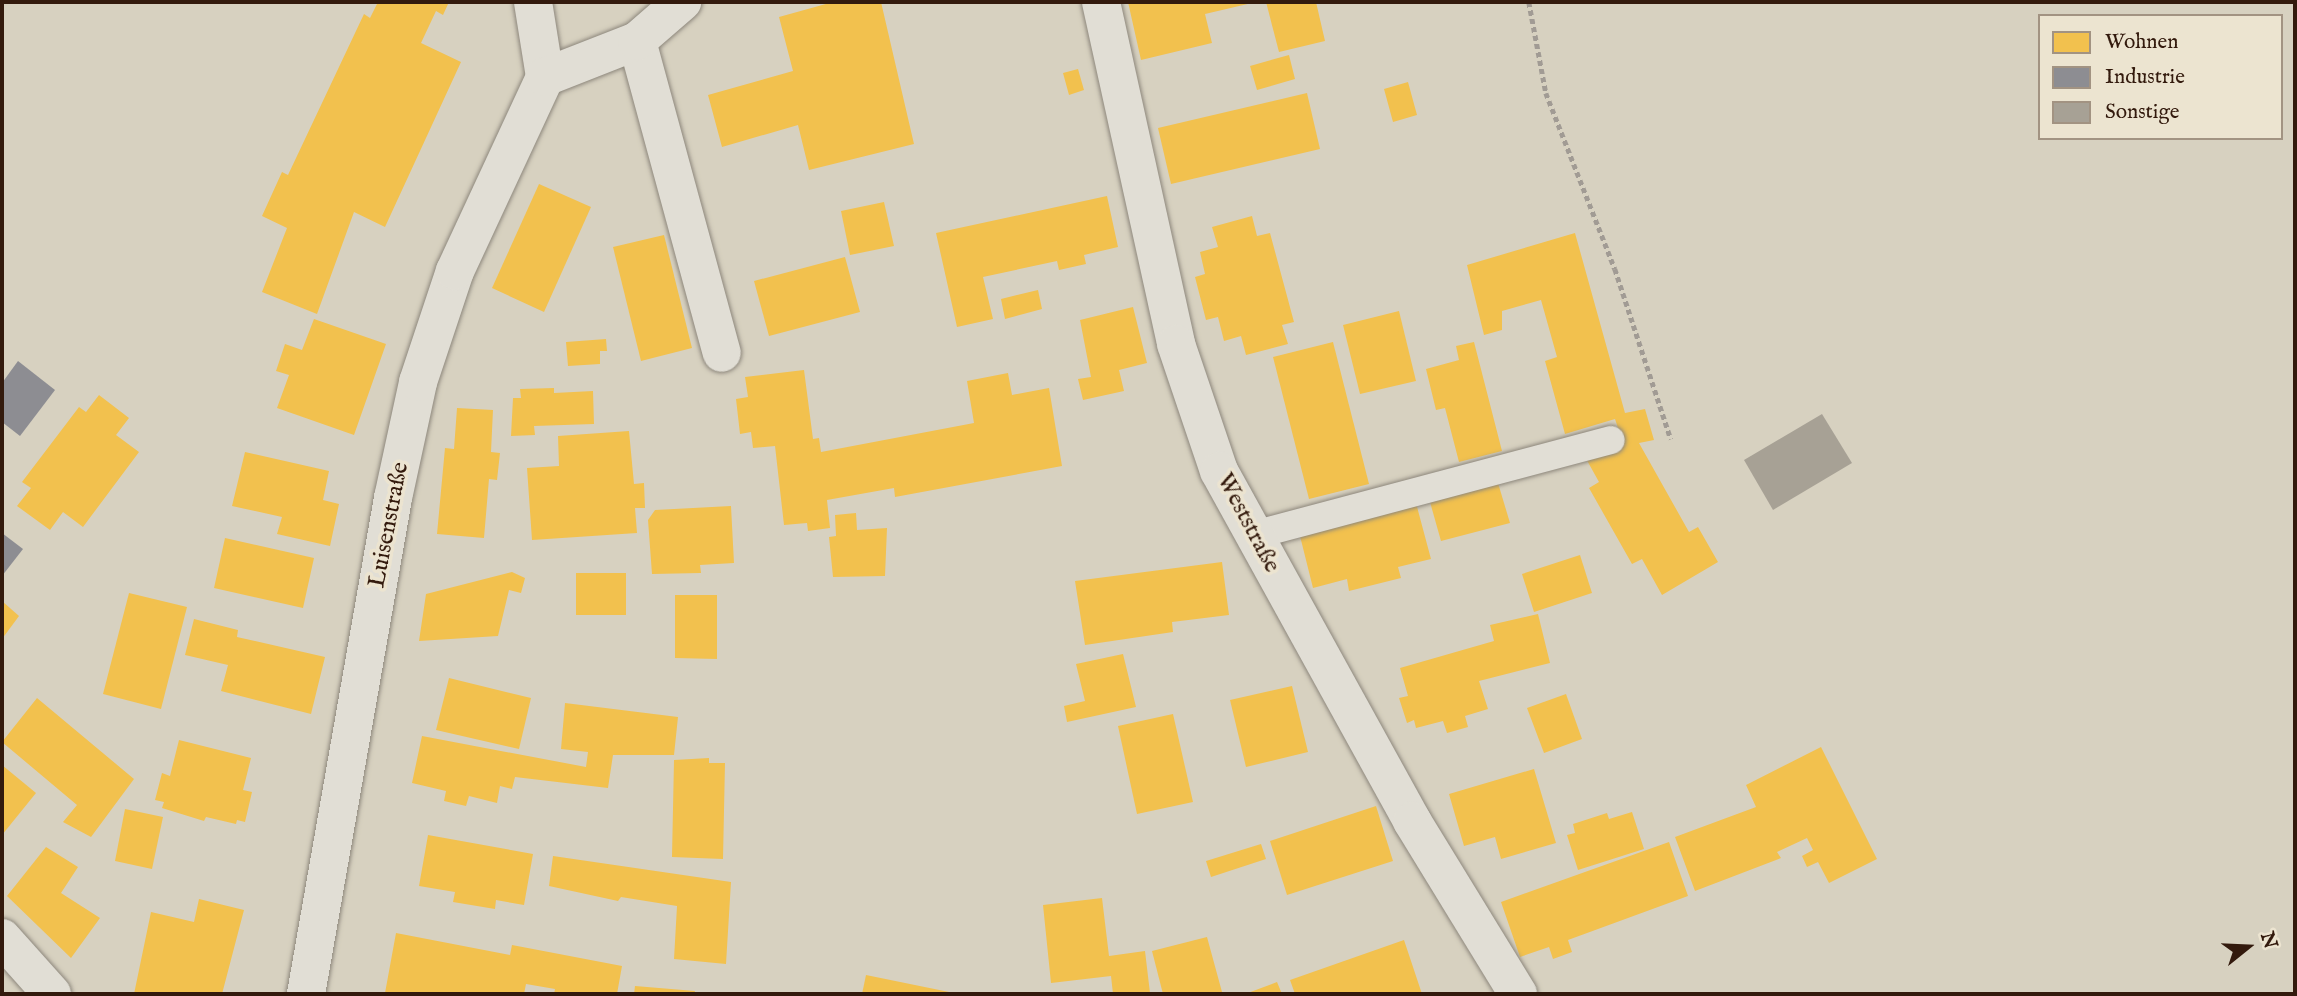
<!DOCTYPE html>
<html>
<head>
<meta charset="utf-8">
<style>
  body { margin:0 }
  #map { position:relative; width:2297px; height:996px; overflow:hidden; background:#d7d1c0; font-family:"IM FELL English",serif }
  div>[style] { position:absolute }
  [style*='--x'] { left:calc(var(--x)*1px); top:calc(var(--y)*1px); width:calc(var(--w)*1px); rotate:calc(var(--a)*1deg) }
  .homes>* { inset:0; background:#f2c14e }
  .industry>* { inset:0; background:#8d8d92 }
  .building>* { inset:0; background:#a7a195 }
  .path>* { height:4.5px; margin-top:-2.25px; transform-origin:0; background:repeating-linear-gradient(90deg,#a19b94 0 5px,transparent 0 8.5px) }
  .roads { filter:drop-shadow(0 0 2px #8d877c) drop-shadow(0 0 2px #8d877c) }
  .lane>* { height:28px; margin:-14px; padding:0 14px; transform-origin:14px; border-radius:14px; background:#e1ded5 }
  .street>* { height:38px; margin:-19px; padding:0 19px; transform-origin:19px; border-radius:19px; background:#e1ded5 }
  .secondary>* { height:38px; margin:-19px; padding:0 19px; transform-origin:19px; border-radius:19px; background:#e1ded5 }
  span { translate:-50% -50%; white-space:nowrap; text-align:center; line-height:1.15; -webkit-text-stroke:7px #ece4d0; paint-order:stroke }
  .street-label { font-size:24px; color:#331a0d }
  .frame { position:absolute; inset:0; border:4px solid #331a0d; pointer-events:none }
  .legend { position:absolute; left:2038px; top:14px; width:245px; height:126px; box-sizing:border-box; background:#ece4d0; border:2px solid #a29382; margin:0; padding:9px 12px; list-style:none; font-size:21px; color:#331a0d }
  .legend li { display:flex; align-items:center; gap:14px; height:35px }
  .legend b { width:35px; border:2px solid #a29382 }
  .north { position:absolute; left:2213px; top:912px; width:70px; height:70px; -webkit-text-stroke:5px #ece4d0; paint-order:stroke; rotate:72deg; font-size:19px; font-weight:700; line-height:28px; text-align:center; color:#331a0d }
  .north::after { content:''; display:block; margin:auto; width:24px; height:32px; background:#331a0d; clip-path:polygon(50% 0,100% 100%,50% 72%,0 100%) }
</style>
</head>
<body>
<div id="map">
  <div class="homes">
    <div style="clip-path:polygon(378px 2px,449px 2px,443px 15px,436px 11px,421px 43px,461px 62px,385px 227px,354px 212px,317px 314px,262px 292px,287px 228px,262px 216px,282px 172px,288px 175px,364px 14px,370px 18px)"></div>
    <div style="clip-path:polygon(833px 2px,881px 2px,914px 144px,809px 170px,798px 125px,722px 147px,708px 95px,793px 71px,779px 17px)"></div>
    <div style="clip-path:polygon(1128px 2px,1252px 2px,1252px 3px,1205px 14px,1212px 43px,1141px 60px)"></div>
    <div style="clip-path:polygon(1266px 2px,1316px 2px,1325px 41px,1279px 52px)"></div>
    <div style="clip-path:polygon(1289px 55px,1295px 79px,1257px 90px,1250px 66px)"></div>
    <div style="clip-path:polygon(1078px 69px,1084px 90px,1069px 95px,1063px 73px)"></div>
    <div style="clip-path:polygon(1408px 82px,1417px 115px,1393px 122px,1384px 89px)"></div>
    <div style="clip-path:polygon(1307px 93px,1320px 149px,1171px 184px,1158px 128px)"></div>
    <div style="clip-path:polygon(539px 184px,591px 207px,544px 312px,492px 288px)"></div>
    <div style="clip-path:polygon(1107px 196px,1118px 247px,1084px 255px,1086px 264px,1059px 270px,1057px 261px,983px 277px,993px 319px,957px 327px,936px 233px)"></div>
    <div style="clip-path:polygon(884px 202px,894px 246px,850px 255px,841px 211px)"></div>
    <div style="clip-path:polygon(1252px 216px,1257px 236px,1270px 233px,1294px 322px,1282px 325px,1288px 344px,1246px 355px,1241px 336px,1224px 341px,1218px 317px,1206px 320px,1195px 277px,1205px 274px,1200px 252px,1218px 247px,1212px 227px)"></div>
    <div style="clip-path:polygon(1575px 233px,1625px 413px,1645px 409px,1654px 440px,1639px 443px,1689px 532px,1698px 527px,1718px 562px,1662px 595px,1642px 559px,1632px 564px,1589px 488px,1599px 482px,1584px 455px,1624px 446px,1615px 419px,1565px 434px,1545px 361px,1557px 357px,1541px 300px,1502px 311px,1502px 330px,1484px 335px,1467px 265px)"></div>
    <div style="clip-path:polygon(664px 235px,692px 348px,641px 361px,613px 247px)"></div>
    <div style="clip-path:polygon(845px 257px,860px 312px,769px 336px,754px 281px)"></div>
    <div style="clip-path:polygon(1038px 290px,1042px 309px,1005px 319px,1001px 299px)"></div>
    <div style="clip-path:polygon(1133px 307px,1147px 363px,1119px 370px,1124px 391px,1083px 400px,1078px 379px,1091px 377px,1080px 320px)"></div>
    <div style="clip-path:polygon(1399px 311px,1416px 381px,1360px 394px,1343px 325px)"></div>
    <div style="clip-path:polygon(314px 319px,386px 344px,354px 435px,277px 408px,289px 375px,276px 371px,285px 344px,302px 350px)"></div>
    <div style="clip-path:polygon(606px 339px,607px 351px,600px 351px,600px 364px,568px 366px,566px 342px)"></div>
    <div style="clip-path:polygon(1333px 342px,1369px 484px,1309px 499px,1273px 357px)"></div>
    <div style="clip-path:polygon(1474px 342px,1502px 451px,1459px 462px,1445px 408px,1436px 410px,1426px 369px,1459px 360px,1456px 346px)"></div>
    <div style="clip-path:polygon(804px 370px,813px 439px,819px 438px,821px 452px,974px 423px,967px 381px,1008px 373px,1012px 395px,1049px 388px,1062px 466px,895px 497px,894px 488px,827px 500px,830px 528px,808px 531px,807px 523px,784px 525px,775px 446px,753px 448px,751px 432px,740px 434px,736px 399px,748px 397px,745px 377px)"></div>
    <div style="clip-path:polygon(554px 388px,554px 393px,593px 391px,594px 424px,534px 426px,535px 435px,511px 436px,513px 398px,521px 398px,520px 389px)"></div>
    <div style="clip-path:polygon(99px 395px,129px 418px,116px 435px,139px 452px,83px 527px,63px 512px,50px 530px,17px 506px,31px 488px,22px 482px,79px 407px,86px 412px)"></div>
    <div style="clip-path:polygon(457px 408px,493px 410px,491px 452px,500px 453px,497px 480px,489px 479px,484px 538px,437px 534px,445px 448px,454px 449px)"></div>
    <div style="clip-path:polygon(629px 431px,634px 484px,644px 483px,645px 508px,635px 508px,637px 533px,532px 540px,527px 468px,559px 466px,558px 436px)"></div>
    <div style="clip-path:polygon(245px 452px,329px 471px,323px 500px,339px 504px,330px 546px,277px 534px,282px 517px,232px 506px)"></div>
    <div style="clip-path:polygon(1498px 483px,1510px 523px,1441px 541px,1430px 502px)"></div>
    <div style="clip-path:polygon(1416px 503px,1431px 559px,1398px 567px,1401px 578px,1349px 591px,1347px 579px,1313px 588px,1299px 532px)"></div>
    <div style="clip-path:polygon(731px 506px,734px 563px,700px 565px,701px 573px,652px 574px,648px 520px,655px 510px)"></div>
    <div style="clip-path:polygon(856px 513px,857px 530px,887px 528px,885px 576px,833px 577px,829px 537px,836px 536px,835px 515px)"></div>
    <div style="clip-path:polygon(225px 538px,314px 558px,303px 608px,214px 588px)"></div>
    <div style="clip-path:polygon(1580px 555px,1592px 593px,1534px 612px,1522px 574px)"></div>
    <div style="clip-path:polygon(1222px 562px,1229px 615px,1172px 622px,1173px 632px,1085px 645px,1075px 581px)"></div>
    <div style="clip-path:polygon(512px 572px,525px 578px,521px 593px,509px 590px,498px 636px,419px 641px,426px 594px)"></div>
    <div style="clip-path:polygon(576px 573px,626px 573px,626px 615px,576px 615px)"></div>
    <div style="clip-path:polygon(129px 593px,187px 607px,161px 709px,103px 694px)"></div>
    <div style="clip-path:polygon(675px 595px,717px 595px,717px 659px,675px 658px)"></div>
    <div style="clip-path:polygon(2px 601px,19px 616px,2px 639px)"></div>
    <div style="clip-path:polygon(1538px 614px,1550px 663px,1479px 681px,1488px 709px,1465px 716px,1468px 727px,1447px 733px,1443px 721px,1416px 728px,1414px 720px,1407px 723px,1399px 698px,1408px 696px,1400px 668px,1494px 641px,1490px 625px)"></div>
    <div style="clip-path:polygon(194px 619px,238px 630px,237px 637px,325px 657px,311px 714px,221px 691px,228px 665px,185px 655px)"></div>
    <div style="clip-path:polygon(1123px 654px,1136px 707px,1067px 722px,1064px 706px,1085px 701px,1076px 664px)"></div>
    <div style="clip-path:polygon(449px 678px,531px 698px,519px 749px,436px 730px)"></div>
    <div style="clip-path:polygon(1292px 686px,1308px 752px,1246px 767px,1230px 700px)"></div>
    <div style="clip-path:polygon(1566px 694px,1582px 739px,1544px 753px,1527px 708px)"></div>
    <div style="clip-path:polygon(37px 698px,134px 779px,91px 837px,63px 822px,77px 805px,2px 742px)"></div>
    <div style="clip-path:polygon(565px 703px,678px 717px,674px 755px,613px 755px,608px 788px,515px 777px,512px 789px,500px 786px,497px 803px,469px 796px,466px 806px,444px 801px,446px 791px,412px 783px,422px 736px,586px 767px,588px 752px,561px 749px)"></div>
    <div style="clip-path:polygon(1173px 714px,1193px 802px,1137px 814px,1118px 726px)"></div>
    <div style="clip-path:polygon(179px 740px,251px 758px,243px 790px,252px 792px,245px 822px,237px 820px,236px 824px,206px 817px,204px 821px,162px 808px,164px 802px,155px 800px,162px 773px,170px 776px)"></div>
    <div style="clip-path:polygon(1821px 747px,1877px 859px,1829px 883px,1818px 862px,1807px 867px,1802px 856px,1813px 850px,1807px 838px,1777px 852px,1781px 858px,1695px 891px,1675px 837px,1756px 807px,1746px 785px)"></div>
    <div style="clip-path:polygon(709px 758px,709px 763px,725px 763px,723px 859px,672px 857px,674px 760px)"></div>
    <div style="clip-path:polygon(2px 765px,36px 793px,2px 835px)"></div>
    <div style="clip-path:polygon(1534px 769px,1556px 843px,1501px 859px,1495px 837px,1464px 846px,1449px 794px)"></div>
    <div style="clip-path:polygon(1376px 806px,1393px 861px,1287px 895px,1270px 841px)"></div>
    <div style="clip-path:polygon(125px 809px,163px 817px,152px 869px,115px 861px)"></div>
    <div style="clip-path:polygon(1632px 812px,1644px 849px,1578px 870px,1567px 835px,1575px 833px,1573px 824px,1607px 813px,1609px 819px)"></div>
    <div style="clip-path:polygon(428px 835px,533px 854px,524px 905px,496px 900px,495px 909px,453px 902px,455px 892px,419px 886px)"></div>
    <div style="clip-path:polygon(1669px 842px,1688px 896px,1568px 940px,1572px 952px,1553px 959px,1549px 947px,1520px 957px,1501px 902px)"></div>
    <div style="clip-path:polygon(1261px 844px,1266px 859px,1211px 877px,1206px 861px)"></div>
    <div style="clip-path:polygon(46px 847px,78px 867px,61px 893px,100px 918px,71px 958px,7px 896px)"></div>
    <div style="clip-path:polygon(553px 856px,731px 882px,726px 964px,674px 959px,677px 906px,621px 897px,618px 901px,549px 886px)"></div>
    <div style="clip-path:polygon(1102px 898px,1109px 956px,1145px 951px,1150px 993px,1113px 994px,1111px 976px,1051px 983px,1043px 905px)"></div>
    <div style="clip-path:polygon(199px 899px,244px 910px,222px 994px,134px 994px,151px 912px,194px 922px)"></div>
    <div style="clip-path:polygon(396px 933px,510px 955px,512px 945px,622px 966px,617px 994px,554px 994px,555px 989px,526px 984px,524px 994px,385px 993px)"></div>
    <div style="clip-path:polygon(1207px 937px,1222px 992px,1163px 994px,1152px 951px)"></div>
    <div style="clip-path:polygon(1404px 940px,1422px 994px,1295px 994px,1290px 980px)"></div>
    <div style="clip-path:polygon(866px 975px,954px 993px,954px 994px,862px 994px)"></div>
    <div style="clip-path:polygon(1277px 982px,1282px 994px,1245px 994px)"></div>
    <div style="clip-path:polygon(635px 986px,695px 991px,694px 994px,634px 994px)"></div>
  </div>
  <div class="industry">
    <div style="clip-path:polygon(18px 361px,55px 390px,20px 436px,2px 422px,2px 383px)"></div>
    <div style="clip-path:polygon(2px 533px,23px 549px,2px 576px)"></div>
  </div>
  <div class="building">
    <div style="clip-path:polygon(1822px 414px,1852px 463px,1773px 510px,1744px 460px)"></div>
  </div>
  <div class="path">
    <div style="--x:1529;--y:2;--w:93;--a:79.4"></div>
    <div style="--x:1546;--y:93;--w:189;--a:68.6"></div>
    <div style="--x:1615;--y:269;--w:179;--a:71.8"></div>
  </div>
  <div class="roads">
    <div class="lane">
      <div style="--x:1254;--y:535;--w:369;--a:-14.9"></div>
    </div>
    <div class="street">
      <div style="--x:533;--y:2;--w:76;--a:80.9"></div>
      <div style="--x:1101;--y:2;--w:350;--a:77.6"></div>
      <div style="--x:1176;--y:344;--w:134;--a:71.3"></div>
      <div style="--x:1219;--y:471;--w:400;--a:61.1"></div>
      <div style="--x:1412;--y:821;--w:203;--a:58.5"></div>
      <div style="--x:637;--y:41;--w:323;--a:74.8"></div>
      <div style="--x:306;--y:994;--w:504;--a:-80.05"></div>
      <div style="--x:393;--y:498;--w:119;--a:-77.8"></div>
      <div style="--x:418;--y:382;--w:117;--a:-71.6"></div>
      <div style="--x:455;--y:271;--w:214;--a:-65.1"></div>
      <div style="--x:545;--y:77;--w:99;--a:-21.4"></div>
      <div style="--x:637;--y:41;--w:60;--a:-40.9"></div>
    </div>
    <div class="secondary">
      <div style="--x:2;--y:938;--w:75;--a:48.2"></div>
    </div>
  </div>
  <div class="street-label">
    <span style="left:1248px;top:523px;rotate:62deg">Weststraße</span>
    <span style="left:389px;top:525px;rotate:-79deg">Luisenstraße</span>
  </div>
  <div class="frame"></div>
  <ul class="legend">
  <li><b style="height:19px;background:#f2c14e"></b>Wohnen</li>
  <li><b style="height:19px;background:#8d8d92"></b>Industrie</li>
  <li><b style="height:19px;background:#a7a195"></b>Sonstige</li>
  </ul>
  <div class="north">N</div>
</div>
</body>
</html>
